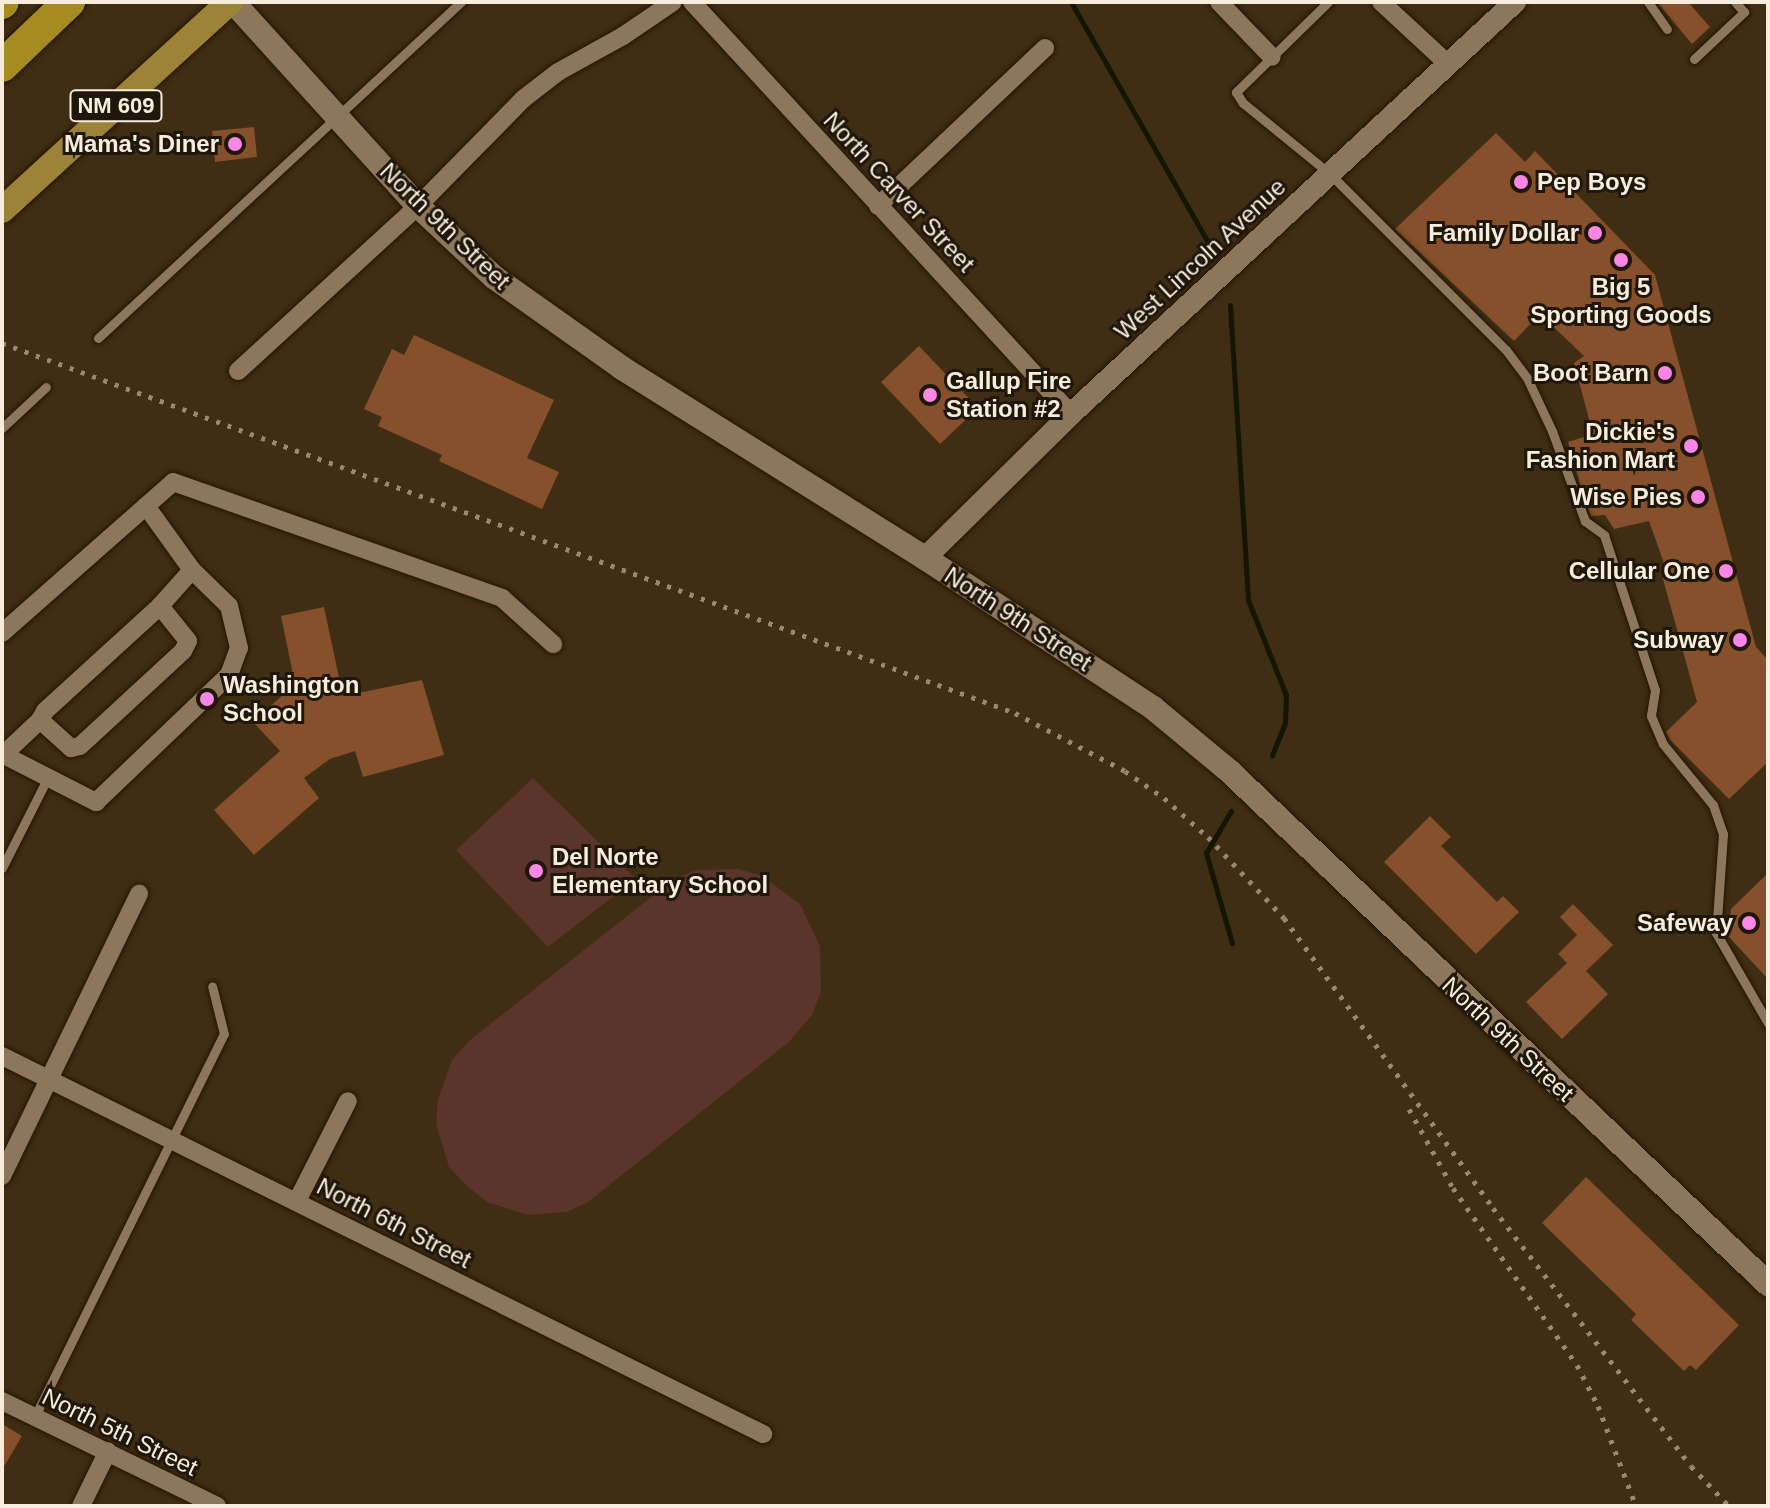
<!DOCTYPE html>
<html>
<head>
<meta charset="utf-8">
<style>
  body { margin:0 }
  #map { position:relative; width:1770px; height:1508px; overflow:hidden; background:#3f2d14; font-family:Helvetica,sans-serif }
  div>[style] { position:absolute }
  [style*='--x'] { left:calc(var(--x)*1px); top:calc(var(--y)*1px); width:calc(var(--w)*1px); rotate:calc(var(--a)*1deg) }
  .green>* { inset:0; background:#5b342b }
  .stream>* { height:5px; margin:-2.5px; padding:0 2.5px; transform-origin:2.5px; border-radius:2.5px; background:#141603 }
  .building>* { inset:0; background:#85502b }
  .roads { filter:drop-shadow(0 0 2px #251500) drop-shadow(0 0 2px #251500) }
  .service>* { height:9px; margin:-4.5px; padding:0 4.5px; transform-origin:4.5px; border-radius:4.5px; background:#8c775c }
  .minor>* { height:18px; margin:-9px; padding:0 9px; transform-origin:9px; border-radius:9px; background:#8c775c }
  .tertiary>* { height:22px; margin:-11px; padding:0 11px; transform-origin:11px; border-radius:11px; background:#8c775c }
  .secondary>* { height:24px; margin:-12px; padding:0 12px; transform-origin:12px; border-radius:12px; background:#8c775c }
  .primary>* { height:26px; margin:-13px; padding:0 13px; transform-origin:13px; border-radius:13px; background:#9c8338 }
  .motorway>* { height:32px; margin:-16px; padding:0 16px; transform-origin:16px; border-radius:16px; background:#a68b20 }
  .rail>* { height:5px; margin-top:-2.5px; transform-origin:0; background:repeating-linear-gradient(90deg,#988975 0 4px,transparent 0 12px) }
  .dots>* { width:22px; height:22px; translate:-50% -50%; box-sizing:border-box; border:4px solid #1f170c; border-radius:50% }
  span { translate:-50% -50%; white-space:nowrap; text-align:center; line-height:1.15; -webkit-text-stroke:6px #1f170c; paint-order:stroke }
  .shield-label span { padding:2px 6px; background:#1f170c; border:2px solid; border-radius:6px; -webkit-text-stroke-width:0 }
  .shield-label { font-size:22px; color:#f8ecdd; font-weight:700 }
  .poi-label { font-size:24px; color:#f8ecdd; font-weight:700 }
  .right { translate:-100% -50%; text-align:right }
  .left { translate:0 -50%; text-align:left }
  .street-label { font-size:24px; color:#f8ecdd }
  .frame { position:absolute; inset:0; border:4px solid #f8ecdd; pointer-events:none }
</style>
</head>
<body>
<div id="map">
  <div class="green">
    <div style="clip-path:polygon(533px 778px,636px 879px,548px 947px,456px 850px)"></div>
    <div style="clip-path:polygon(739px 869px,762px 876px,800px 904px,820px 946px,821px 992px,812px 1015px,789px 1042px,588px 1202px,567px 1212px,528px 1215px,487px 1202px,468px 1187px,449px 1167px,436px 1124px,438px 1099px,452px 1060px,470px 1040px,674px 879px,697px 870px)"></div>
  </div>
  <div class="stream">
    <div style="--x:1071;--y:2;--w:284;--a:60.3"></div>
    <div style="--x:1230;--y:305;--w:296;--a:86.5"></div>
    <div style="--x:1248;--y:600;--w:102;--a:68.2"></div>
    <div style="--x:1286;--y:695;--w:28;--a:92"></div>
    <div style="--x:1285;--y:723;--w:35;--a:112"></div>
    <div style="--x:1231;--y:811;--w:49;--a:120.8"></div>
    <div style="--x:1206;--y:853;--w:94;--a:73.9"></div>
  </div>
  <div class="building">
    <div style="clip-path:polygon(1657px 2px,1688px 2px,1710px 27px,1692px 44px)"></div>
    <div style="clip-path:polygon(254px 127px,257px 157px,215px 162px,212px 131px)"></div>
    <div style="clip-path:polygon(1496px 133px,1525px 162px,1535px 151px,1655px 275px,1756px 647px,1768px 660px,1768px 762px,1729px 799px,1670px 740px,1666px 732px,1697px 702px,1663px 579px,1667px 572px,1649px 521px,1614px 529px,1605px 515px,1591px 516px,1582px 491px,1568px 442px,1593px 434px,1574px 363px,1584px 356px,1540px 314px,1514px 341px,1395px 229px)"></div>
    <div style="clip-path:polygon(414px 335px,554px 400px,527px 458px,559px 472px,542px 509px,439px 461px,442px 455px,378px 426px,382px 417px,364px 409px,392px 349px,404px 355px)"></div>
    <div style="clip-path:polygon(919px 346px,978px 408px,940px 444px,881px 382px)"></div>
    <div style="clip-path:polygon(324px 607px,343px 696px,422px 680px,444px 755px,363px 777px,355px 751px,330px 759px,304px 778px,319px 798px,254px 855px,214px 810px,280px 751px,253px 722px,295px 684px,281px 616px)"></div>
    <div style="clip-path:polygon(1430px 816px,1451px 837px,1441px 846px,1497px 902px,1503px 896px,1519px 912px,1476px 954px,1384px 862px)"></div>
    <div style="clip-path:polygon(1768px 873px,1768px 979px,1728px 936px,1731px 909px)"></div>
    <div style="clip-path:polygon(1573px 904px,1613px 945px,1586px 971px,1608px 994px,1562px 1039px,1526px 1002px,1567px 963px,1558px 954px,1577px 935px,1560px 917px)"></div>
    <div style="clip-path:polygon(1586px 1177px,1739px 1325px,1696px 1370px,1690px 1365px,1684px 1371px,1631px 1320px,1636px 1314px,1542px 1223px)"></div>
    <div style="clip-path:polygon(2px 1424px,22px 1436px,2px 1470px)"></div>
  </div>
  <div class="roads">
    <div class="service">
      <div style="--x:1328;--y:2;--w:129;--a:135.6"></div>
      <div style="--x:1236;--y:92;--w:13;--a:58"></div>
      <div style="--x:1243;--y:103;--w:112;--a:39.2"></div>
      <div style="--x:1330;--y:174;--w:249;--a:45"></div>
      <div style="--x:1506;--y:350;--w:35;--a:53"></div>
      <div style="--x:1527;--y:378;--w:59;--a:64.7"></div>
      <div style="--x:1552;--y:431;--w:96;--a:69.9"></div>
      <div style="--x:1585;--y:521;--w:24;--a:36"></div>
      <div style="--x:1604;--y:535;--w:163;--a:71.8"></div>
      <div style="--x:1655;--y:690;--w:26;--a:99"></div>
      <div style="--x:1651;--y:716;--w:30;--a:67"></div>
      <div style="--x:1663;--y:744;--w:79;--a:50.7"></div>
      <div style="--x:1713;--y:805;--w:31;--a:71"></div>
      <div style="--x:1723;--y:834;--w:99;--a:94"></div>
      <div style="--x:1716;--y:933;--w:104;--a:60"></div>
      <div style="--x:1648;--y:2;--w:33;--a:55"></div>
      <div style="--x:1694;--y:59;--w:69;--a:-43.2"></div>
      <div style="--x:1744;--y:12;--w:13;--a:-132"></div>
      <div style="--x:98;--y:338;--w:495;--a:-42.8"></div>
      <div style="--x:2;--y:428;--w:60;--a:-43"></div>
      <div style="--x:2;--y:868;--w:102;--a:-63.2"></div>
      <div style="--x:35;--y:1416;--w:426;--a:-63.7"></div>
      <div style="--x:224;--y:1034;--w:49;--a:-104"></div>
    </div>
    <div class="minor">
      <div style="--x:692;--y:2;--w:560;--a:47.39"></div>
      <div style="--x:1219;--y:2;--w:76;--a:46.1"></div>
      <div style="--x:1381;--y:2;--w:91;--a:42.8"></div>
      <div style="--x:878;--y:206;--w:230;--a:-43.4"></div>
      <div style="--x:238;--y:371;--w:244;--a:-42.5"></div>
      <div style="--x:418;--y:206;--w:150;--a:-45.5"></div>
      <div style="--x:523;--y:99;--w:44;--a:-37.6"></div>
      <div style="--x:558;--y:72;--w:74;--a:-29"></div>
      <div style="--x:623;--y:36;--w:60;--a:-34.2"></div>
      <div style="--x:2;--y:633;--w:228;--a:-41.4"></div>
      <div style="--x:173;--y:482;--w:349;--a:19.4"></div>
      <div style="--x:502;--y:598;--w:69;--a:42"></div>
      <div style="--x:40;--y:720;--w:42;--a:42.1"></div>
      <div style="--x:71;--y:748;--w:9;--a:-13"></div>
      <div style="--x:80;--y:746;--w:140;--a:-42.7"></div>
      <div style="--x:183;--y:651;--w:11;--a:-63"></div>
      <div style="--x:188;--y:641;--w:45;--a:-128.7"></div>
      <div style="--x:2;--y:754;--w:106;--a:27.1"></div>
      <div style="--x:96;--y:802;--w:184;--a:-43.7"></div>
      <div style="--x:229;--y:675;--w:29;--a:-70"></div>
      <div style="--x:239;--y:648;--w:43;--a:-103.4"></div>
      <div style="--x:229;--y:606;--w:52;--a:-135.8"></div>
      <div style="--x:192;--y:570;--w:79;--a:-125.7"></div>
      <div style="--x:3;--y:755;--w:51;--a:-43.4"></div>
      <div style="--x:40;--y:720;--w:10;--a:-61"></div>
      <div style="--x:45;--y:711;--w:156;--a:-42.4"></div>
      <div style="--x:160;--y:606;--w:48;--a:-48.4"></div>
      <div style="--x:2;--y:1056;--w:850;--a:26.41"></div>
      <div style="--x:2;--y:1176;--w:314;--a:-64.1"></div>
      <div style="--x:297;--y:1201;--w:112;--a:-63"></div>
      <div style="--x:2;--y:1401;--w:239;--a:26"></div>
      <div style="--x:81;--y:1506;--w:61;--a:-63.9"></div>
    </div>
    <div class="tertiary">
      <div style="--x:925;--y:558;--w:205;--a:-44.6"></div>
      <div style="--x:1071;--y:414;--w:606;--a:-42.86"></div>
    </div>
    <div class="secondary">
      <div style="--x:233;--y:2;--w:275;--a:47.8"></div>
      <div style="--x:418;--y:206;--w:105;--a:43.1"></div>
      <div style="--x:495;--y:278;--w:156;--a:35.3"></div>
      <div style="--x:622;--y:368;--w:358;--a:32.1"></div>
      <div style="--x:925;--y:558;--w:273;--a:33.3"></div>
      <div style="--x:1153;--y:708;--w:97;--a:39.6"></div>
      <div style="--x:1228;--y:770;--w:746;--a:43.59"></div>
    </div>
    <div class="primary">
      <div style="--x:2;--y:210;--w:309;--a:-42.4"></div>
    </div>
    <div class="motorway">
      <div style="--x:2;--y:3;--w:1;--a:-45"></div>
      <div style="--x:2;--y:66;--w:93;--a:-43.7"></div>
    </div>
  </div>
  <div class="rail">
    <div style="--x:2;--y:343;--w:1078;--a:20.06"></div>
    <div style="--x:1015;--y:713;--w:124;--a:27.8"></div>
    <div style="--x:1125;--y:771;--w:47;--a:34.7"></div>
    <div style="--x:1164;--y:798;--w:59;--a:41.6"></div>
    <div style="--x:1208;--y:837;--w:111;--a:46.8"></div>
    <div style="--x:1284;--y:918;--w:357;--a:54.2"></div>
    <div style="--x:1493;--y:1208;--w:325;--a:52.5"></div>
    <div style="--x:1691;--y:1466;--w:55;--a:46.5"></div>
    <div style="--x:1409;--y:1109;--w:90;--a:60.9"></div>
    <div style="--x:1453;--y:1188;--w:216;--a:55"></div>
    <div style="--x:1577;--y:1365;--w:46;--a:62.9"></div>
    <div style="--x:1598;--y:1406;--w:107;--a:69.2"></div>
  </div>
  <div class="dots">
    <div style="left:235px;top:144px;background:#fa87e6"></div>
    <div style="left:1521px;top:182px;background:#fa87e6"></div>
    <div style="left:1595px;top:233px;background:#fa87e6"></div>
    <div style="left:1621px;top:260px;background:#fa87e6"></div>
    <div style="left:1665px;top:373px;background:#fa87e6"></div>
    <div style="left:930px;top:395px;background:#fa87e6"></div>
    <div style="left:1691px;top:446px;background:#fa87e6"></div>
    <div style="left:1698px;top:497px;background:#fa87e6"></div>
    <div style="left:1726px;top:571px;background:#fa87e6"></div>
    <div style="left:1740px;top:640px;background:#fa87e6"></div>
    <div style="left:207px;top:699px;background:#fa87e6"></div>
    <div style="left:536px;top:871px;background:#fa87e6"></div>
    <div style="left:1749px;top:923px;background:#fa87e6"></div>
  </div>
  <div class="shield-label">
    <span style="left:116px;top:106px">NM 609</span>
  </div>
  <div class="poi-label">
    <span class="right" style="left:219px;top:144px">Mama's Diner</span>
    <span class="left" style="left:1537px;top:182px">Pep Boys</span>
    <span class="right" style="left:1579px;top:233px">Family Dollar</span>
    <span style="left:1621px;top:301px">Big 5<br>Sporting Goods</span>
    <span class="right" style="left:1649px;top:373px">Boot Barn</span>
    <span class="left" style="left:946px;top:395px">Gallup Fire<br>Station #2</span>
    <span class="right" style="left:1675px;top:446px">Dickie's<br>Fashion Mart</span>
    <span class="right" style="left:1682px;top:497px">Wise Pies</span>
    <span class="right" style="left:1710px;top:571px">Cellular One</span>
    <span class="right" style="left:1724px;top:640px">Subway</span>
    <span class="left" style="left:223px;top:699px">Washington<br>School</span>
    <span class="left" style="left:552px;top:871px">Del Norte<br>Elementary School</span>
    <span class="right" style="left:1733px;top:923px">Safeway</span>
  </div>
  <div class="street-label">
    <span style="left:899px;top:192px;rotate:47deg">North Carver Street</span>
    <span style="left:445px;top:226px;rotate:44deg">North 9th Street</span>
    <span style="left:1200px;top:259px;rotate:-43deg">West Lincoln Avenue</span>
    <span style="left:1018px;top:619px;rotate:33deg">North 9th Street</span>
    <span style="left:1508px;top:1039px;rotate:43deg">North 9th Street</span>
    <span style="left:394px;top:1223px;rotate:27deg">North 6th Street</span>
    <span style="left:120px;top:1432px;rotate:26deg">North 5th Street</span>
  </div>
  <div class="frame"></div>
</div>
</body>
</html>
